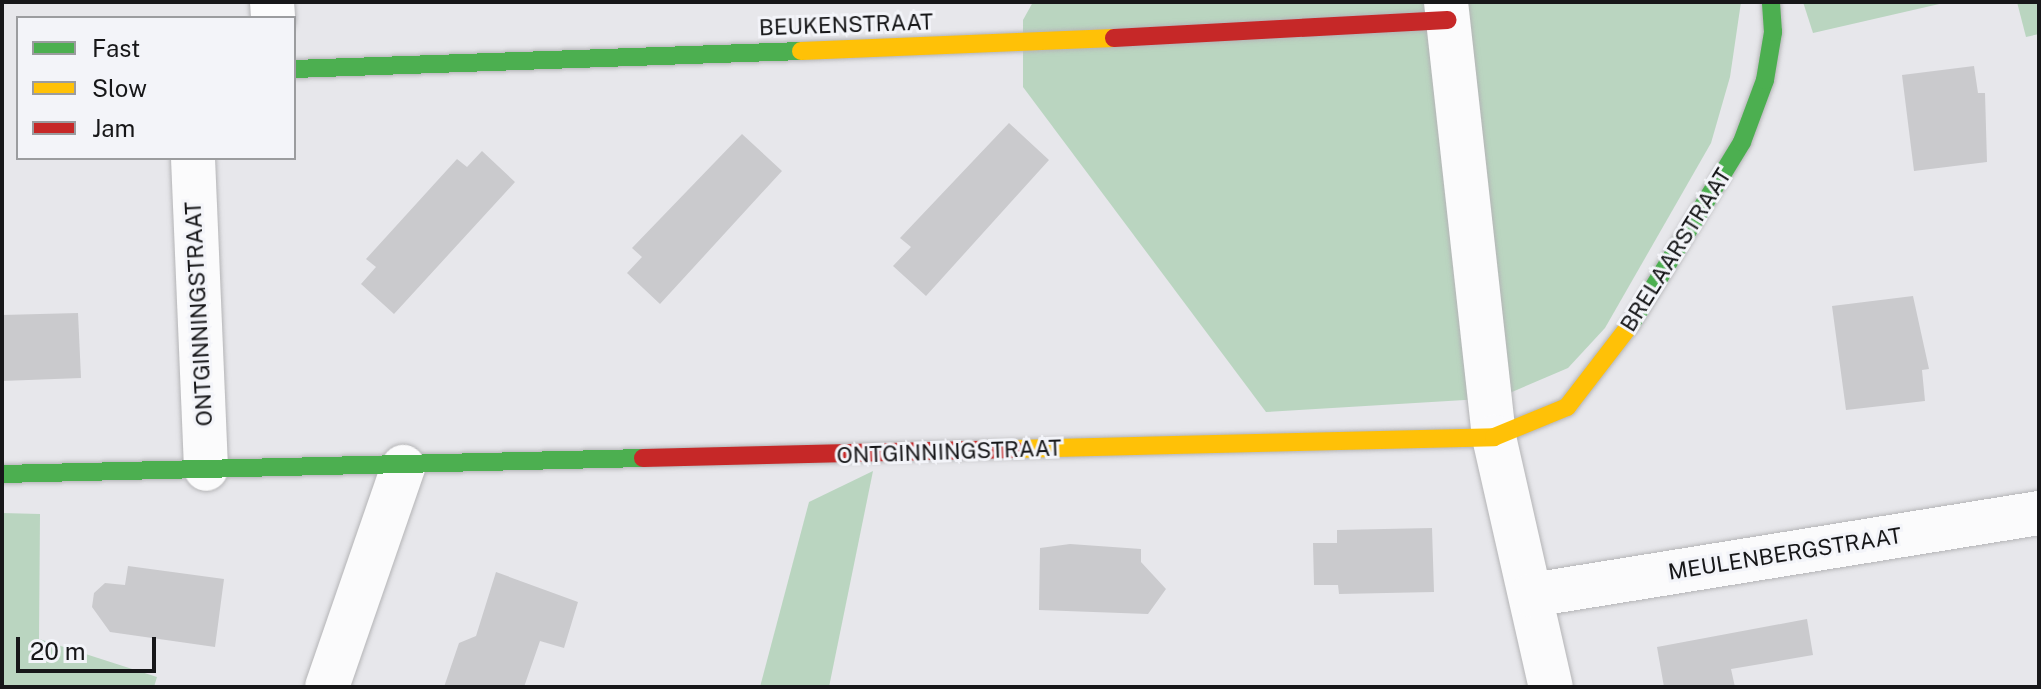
<!DOCTYPE html>
<html>
<head>
<meta charset="utf-8">
<style>
  body { margin:0 }
  #map { position:relative; width:2041px; height:689px; overflow:hidden; background:#e7e7eb; font-family:"Public Sans",sans-serif }
  div>[style] { position:absolute }
  [style*='--x'] { left:calc(var(--x)*1px); top:calc(var(--y)*1px); width:calc(var(--w)*1px); rotate:calc(var(--a)*1deg) }
  .green>* { inset:0; background:#bad5c0 }
  .building>* { inset:0; background:#cacacd }
  .roads { filter:drop-shadow(0 0 2px #b4b4b6) drop-shadow(0 0 2px #b4b4b6) }
  .street>* { height:44px; margin:-22px; padding:0 22px; transform-origin:22px; border-radius:22px; background:#fbfbfc }
  .fast>* { height:18px; margin:-9px; padding:0 9px; transform-origin:9px; border-radius:9px; background:#4caf50 }
  .slow>* { height:18px; margin:-9px; padding:0 9px; transform-origin:9px; border-radius:9px; background:#ffc107 }
  .jam>* { height:18px; margin:-9px; padding:0 9px; transform-origin:9px; border-radius:9px; background:#c62828 }
  span { translate:-50% -50%; white-space:nowrap; text-align:center; line-height:1.15; -webkit-text-stroke:6px #f3f4f9; paint-order:stroke }
  .street-label { font-size:22px; color:#171719 }
  .frame { position:absolute; inset:0; border:4px solid #171719; pointer-events:none }
  .legend { position:absolute; left:16px; top:16px; width:280px; height:144px; box-sizing:border-box; background:#f3f4f9; border:2px solid #9b9c9f; margin:0; padding:10px 14px; list-style:none; font-size:24px; color:#171719 }
  .legend li { display:flex; align-items:center; gap:16px; height:40px }
  .legend b { width:40px; border:2px solid #9b9c9f }
  .scale { position:absolute; left:16px; top:637px; width:140px; height:36px; box-sizing:border-box; border:4px solid #171719; border-top:0; padding-left:10px; font-size:24px; line-height:28px; white-space:nowrap; color:#171719; -webkit-text-stroke:6px #f3f4f9; paint-order:stroke }
</style>
</head>
<body>
<div id="map">
  <div class="green">
    <div style="clip-path:polygon(1033px 2px,1741px 2px,1730px 77px,1711px 143px,1605px 328px,1568px 368px,1498px 398px,1266px 412px,1023px 87px,1023px 20px)"></div>
    <div style="clip-path:polygon(1803px 2px,1948px 2px,1813px 33px)"></div>
    <div style="clip-path:polygon(2017px 2px,2039px 2px,2039px 34px,2026px 37px)"></div>
    <div style="clip-path:polygon(873px 471px,829px 687px,760px 687px,809px 502px)"></div>
    <div style="clip-path:polygon(2px 513px,40px 514px,39px 639px,157px 677px,154px 687px,2px 687px)"></div>
  </div>
  <div class="building">
    <div style="clip-path:polygon(1974px 66px,1978px 93px,1985px 93px,1987px 162px,1914px 171px,1902px 75px)"></div>
    <div style="clip-path:polygon(1009px 123px,1049px 160px,926px 296px,893px 266px,911px 247px,900px 238px)"></div>
    <div style="clip-path:polygon(742px 134px,782px 171px,660px 304px,627px 273px,642px 257px,632px 248px)"></div>
    <div style="clip-path:polygon(482px 151px,515px 182px,394px 314px,361px 284px,376px 267px,366px 259px,457px 159px,467px 167px)"></div>
    <div style="clip-path:polygon(1913px 296px,1929px 369px,1922px 370px,1925px 401px,1846px 410px,1832px 306px)"></div>
    <div style="clip-path:polygon(78px 313px,81px 378px,2px 381px,2px 315px)"></div>
    <div style="clip-path:polygon(1432px 528px,1434px 592px,1339px 594px,1338px 585px,1314px 585px,1313px 543px,1337px 543px,1337px 530px)"></div>
    <div style="clip-path:polygon(1070px 544px,1141px 549px,1141px 562px,1166px 589px,1148px 614px,1039px 610px,1040px 548px)"></div>
    <div style="clip-path:polygon(128px 566px,224px 579px,215px 647px,110px 632px,92px 607px,94px 593px,105px 583px,125px 585px)"></div>
    <div style="clip-path:polygon(496px 572px,578px 602px,564px 648px,540px 641px,524px 687px,444px 687px,459px 643px,476px 636px)"></div>
    <div style="clip-path:polygon(1807px 619px,1813px 655px,1731px 669px,1735px 687px,1664px 687px,1657px 647px)"></div>
  </div>
  <div class="roads">
    <div class="street">
      <div style="--x:272;--y:2;--w:16;--a:86"></div>
      <div style="--x:1446;--y:2;--w:438;--a:83.7"></div>
      <div style="--x:1494;--y:437;--w:256;--a:77.2"></div>
      <div style="--x:193;--y:158;--w:311;--a:87.6"></div>
      <div style="--x:1532;--y:595;--w:514;--a:-9.19"></div>
      <div style="--x:327;--y:687;--w:233;--a:-70.9"></div>
    </div>
    <div class="fast">
      <div style="--x:294;--y:69;--w:507;--a:-2.03"></div>
      <div style="--x:1631;--y:324;--w:213;--a:-58.6"></div>
      <div style="--x:1742;--y:142;--w:66;--a:-69.6"></div>
      <div style="--x:1765;--y:80;--w:49;--a:-80.5"></div>
      <div style="--x:1773;--y:32;--w:30;--a:-94"></div>
      <div style="--x:2;--y:474;--w:641;--a:-1.43"></div>
    </div>
    <div class="slow">
      <div style="--x:801;--y:51;--w:313;--a:-2.4"></div>
      <div style="--x:1014;--y:449;--w:480;--a:-1.4"></div>
      <div style="--x:1494;--y:437;--w:79;--a:-22.3"></div>
      <div style="--x:1567;--y:407;--w:105;--a:-52.4"></div>
    </div>
    <div class="jam">
      <div style="--x:1114;--y:38;--w:334;--a:-3.1"></div>
      <div style="--x:643;--y:458;--w:371;--a:-1.4"></div>
    </div>
  </div>
  <div class="street-label">
    <span style="left:846px;top:25px;rotate:-2deg">BEUKENSTRAAT</span>
    <span style="left:1676px;top:250px;rotate:-58deg">BRELAARSTRAAT</span>
    <span style="left:199px;top:314px;rotate:-93deg">ONTGINNINGSTRAAT</span>
    <span style="left:949px;top:452px;rotate:-2deg">ONTGINNINGSTRAAT</span>
    <span style="left:1785px;top:554px;rotate:-9deg">MEULENBERGSTRAAT</span>
  </div>
  <div class="frame"></div>
  <ul class="legend">
  <li><b style="height:10px;background:#4caf50"></b>Fast</li>
  <li><b style="height:10px;background:#ffc107"></b>Slow</li>
  <li><b style="height:10px;background:#c62828"></b>Jam</li>
  </ul>
  <div class="scale">20 m</div>
</div>
</body>
</html>
